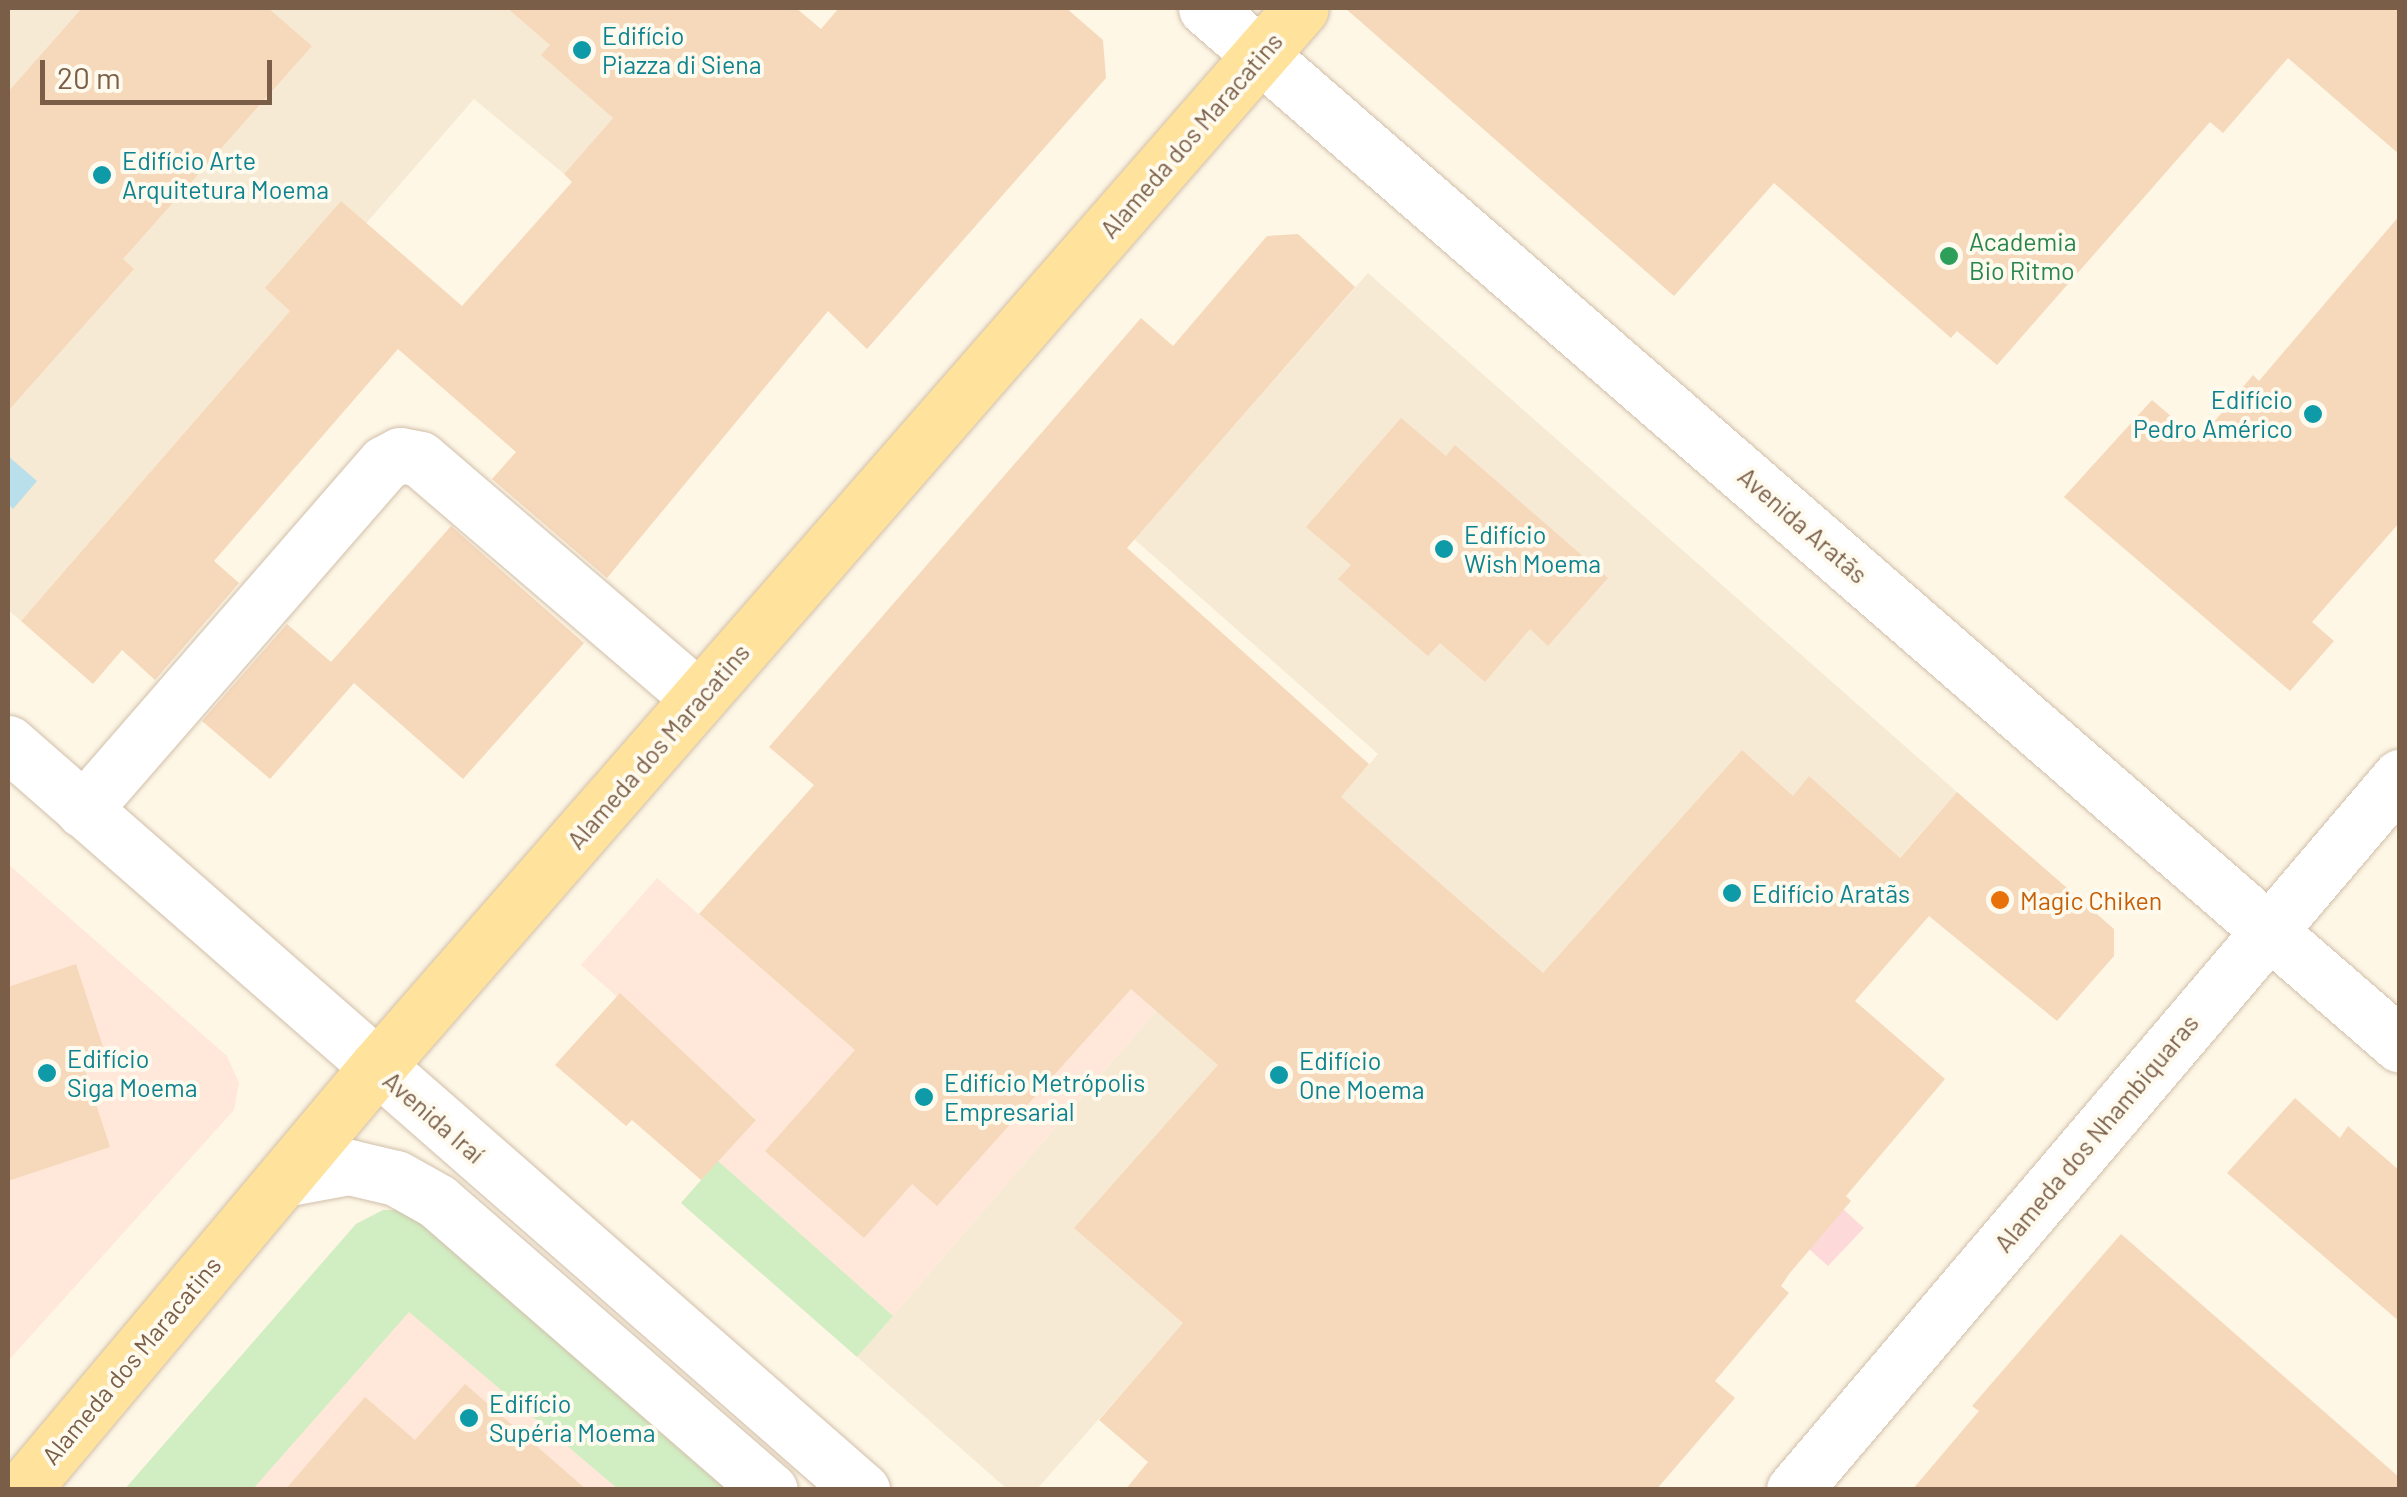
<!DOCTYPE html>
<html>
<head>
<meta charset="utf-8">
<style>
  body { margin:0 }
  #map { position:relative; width:2407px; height:1497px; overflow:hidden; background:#fef7e6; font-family:Barlow,sans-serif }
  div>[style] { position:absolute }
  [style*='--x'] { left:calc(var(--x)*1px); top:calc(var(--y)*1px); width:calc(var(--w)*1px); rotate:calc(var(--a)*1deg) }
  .residential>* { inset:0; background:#f7ead4 }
  .commercial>* { inset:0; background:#ffe8d9 }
  .medical>* { inset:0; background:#fdd9da }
  .green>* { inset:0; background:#d1eec3 }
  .water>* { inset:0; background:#b8dfea }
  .building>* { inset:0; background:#f6d8bb }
  .roads { filter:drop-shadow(0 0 2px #d1bfaa) drop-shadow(0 0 2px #d1bfaa) }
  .minor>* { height:55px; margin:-27.5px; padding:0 27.5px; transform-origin:27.5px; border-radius:27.5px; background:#fff }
  .major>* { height:55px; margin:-27.5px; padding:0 27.5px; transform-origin:27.5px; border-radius:27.5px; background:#ffe39c }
  .dots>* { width:28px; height:28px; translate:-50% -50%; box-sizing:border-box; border:5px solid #fffaee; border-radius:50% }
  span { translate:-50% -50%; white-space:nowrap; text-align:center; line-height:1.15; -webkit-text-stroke:8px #fffaee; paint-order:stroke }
  .culture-label { font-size:25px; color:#0d838f }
  .left { translate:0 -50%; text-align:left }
  .right { translate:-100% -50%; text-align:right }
  .street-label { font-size:25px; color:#7a5e48 }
  .leisure-label { font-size:25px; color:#27864d }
  .food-label { font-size:25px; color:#c56008 }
  .frame { position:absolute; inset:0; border:10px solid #7a5e48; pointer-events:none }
  .scale { position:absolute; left:40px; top:60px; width:232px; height:45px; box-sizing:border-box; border:5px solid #7a5e48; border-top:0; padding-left:12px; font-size:30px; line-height:35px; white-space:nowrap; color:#7a5e48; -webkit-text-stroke:8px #fffaee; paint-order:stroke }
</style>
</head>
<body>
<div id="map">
  <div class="residential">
    <div style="clip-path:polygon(8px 8px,709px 8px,564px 174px,474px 99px,21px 621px,8px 610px)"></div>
    <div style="clip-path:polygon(1368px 273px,1957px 792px,1657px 1135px,1362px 1122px,1037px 1489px,1007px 1489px,857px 1357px,1378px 754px,1134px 539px)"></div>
  </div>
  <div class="commercial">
    <div style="clip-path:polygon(983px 857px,1156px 1011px,857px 1357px,681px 1203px,755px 1118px,581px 965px,657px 878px,832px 1030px)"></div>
    <div style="clip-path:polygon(8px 864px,227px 1056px,239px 1083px,234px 1110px,8px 1361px)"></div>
    <div style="clip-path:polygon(383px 1210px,725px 1489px,124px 1490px,356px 1224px)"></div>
  </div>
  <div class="medical">
    <div style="clip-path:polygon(1756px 1130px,1864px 1228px,1828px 1266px,1721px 1170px)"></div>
  </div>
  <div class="green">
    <div style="clip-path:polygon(718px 1161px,893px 1316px,857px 1357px,681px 1203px)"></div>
    <div style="clip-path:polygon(383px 1210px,397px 1210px,413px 1217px,725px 1489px,618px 1489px,409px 1312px,253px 1489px,124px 1490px,356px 1224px)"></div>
  </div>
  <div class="water">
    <div style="clip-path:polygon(8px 456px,37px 481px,13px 509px,8px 504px)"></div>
  </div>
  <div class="building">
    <div style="clip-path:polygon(82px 8px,268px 8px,312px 46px,123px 259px,134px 269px,8px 411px,8px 92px)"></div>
    <div style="clip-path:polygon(507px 8px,796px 8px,821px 29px,839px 8px,1066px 8px,1103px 40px,1106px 78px,867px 349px,828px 311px,607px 578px,492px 479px,516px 452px,398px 349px,214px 561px,239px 583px,155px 680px,122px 650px,93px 684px,21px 621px,290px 311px,265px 288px,341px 201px,462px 306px,572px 182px,564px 174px,613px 118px,541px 55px,550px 45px)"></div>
    <div style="clip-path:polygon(1345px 8px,2400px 8px,2400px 155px,2288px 58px,2223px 133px,2210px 122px,1997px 365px,1957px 331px,1951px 338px,1774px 183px,1674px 296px)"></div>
    <div style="clip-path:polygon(2400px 215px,2400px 522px,2312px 622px,2334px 641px,2290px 691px,2064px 497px,2152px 400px,2199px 440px,2253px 375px,2259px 381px)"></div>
    <div style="clip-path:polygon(1298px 234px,1355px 287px,1127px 548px,1369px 764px,1341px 797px,1543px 973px,1742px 750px,1793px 796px,1809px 776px,1900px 858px,1957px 792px,2114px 929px,2114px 956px,2057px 1021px,1929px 916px,1855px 1001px,1945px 1079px,1846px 1196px,1851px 1201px,1789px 1274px,1781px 1286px,1789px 1293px,1715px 1381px,1735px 1398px,1656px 1490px,1125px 1490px,1148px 1462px,1099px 1420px,1183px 1323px,1074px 1228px,1218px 1065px,1131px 989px,937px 1206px,912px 1184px,864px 1238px,765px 1151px,855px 1050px,699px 914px,814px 785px,769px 747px,1141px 318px,1173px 346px,1267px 236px)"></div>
    <div style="clip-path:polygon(1401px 418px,1446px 456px,1455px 445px,1608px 578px,1548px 646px,1530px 629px,1485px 682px,1440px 643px,1428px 656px,1338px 579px,1351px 565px,1306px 527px)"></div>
    <div style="clip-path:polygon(451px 526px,584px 643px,463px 779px,354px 683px,270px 779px,202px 721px,287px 624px,331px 662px)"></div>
    <div style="clip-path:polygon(76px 964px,103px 1047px,80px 1055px,110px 1147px,8px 1181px,8px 987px)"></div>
    <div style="clip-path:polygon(620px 993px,756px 1120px,701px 1180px,632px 1120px,626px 1126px,555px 1065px)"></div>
    <div style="clip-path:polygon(2295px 1098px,2340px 1138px,2348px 1126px,2400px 1171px,2400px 1322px,2227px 1173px)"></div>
    <div style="clip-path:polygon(2121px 1234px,2400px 1478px,2400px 1490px,1912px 1490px,1979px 1411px,1972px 1406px)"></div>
    <div style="clip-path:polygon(465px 1384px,587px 1490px,285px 1490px,365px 1397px,415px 1440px)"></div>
  </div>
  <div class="roads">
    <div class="minor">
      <div style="--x:1206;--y:8;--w:1581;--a:40.97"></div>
      <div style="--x:8;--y:743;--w:1135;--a:41.18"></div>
      <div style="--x:83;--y:810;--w:460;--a:-49"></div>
      <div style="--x:385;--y:463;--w:17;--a:-28"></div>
      <div style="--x:400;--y:455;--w:20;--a:11"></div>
      <div style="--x:420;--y:459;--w:367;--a:40.6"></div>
      <div style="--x:284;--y:1179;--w:66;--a:-10.5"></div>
      <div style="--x:349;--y:1167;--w:48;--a:13.2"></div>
      <div style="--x:396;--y:1178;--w:47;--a:29.3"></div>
      <div style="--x:437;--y:1201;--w:441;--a:41"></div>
      <div style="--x:1794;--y:1490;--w:936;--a:-49.64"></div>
    </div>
    <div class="major">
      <div style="--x:22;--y:1490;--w:552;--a:-50"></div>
      <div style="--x:377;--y:1067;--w:1405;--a:-48.89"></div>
    </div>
  </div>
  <div class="dots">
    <div style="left:582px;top:50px;background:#0f9aa8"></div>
    <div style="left:102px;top:175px;background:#0f9aa8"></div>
    <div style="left:1949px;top:256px;background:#2e9e5b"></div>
    <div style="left:2313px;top:414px;background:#0f9aa8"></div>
    <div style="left:1444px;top:549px;background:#0f9aa8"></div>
    <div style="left:1732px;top:893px;background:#0f9aa8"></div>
    <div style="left:2000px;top:900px;background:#e8710a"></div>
    <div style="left:47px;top:1073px;background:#0f9aa8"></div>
    <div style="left:1279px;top:1075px;background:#0f9aa8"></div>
    <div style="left:924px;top:1097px;background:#0f9aa8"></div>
    <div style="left:469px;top:1418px;background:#0f9aa8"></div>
  </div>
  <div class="culture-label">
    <span class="left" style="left:602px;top:50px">Edifício<br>Piazza di Siena</span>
    <span class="left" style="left:122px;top:175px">Edifício Arte<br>Arquitetura Moema</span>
    <span class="right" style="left:2293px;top:414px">Edifício<br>Pedro Américo</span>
    <span class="left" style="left:1464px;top:549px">Edifício<br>Wish Moema</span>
    <span class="left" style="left:1752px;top:893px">Edifício Aratãs</span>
    <span class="left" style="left:67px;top:1073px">Edifício<br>Siga Moema</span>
    <span class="left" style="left:1299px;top:1075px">Edifício<br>One Moema</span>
    <span class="left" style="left:944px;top:1097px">Edifício Metrópolis<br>Empresarial</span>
    <span class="left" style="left:489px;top:1418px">Edifício<br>Supéria Moema</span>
  </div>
  <div class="street-label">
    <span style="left:1191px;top:135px;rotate:-49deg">Alameda dos Maracatins</span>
    <span style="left:1803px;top:525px;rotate:41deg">Avenida Aratãs</span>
    <span style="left:658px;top:746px;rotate:-49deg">Alameda dos Maracatins</span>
    <span style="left:434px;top:1117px;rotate:41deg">Avenida Iraí</span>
    <span style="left:2096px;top:1133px;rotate:-50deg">Alameda dos Nhambiquaras</span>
    <span style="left:131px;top:1360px;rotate:-50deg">Alameda dos Maracatins</span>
  </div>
  <div class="leisure-label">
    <span class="left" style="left:1969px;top:256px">Academia<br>Bio Ritmo</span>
  </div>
  <div class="food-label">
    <span class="left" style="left:2020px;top:900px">Magic Chiken</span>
  </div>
  <div class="frame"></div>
  <div class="scale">20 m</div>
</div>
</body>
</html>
